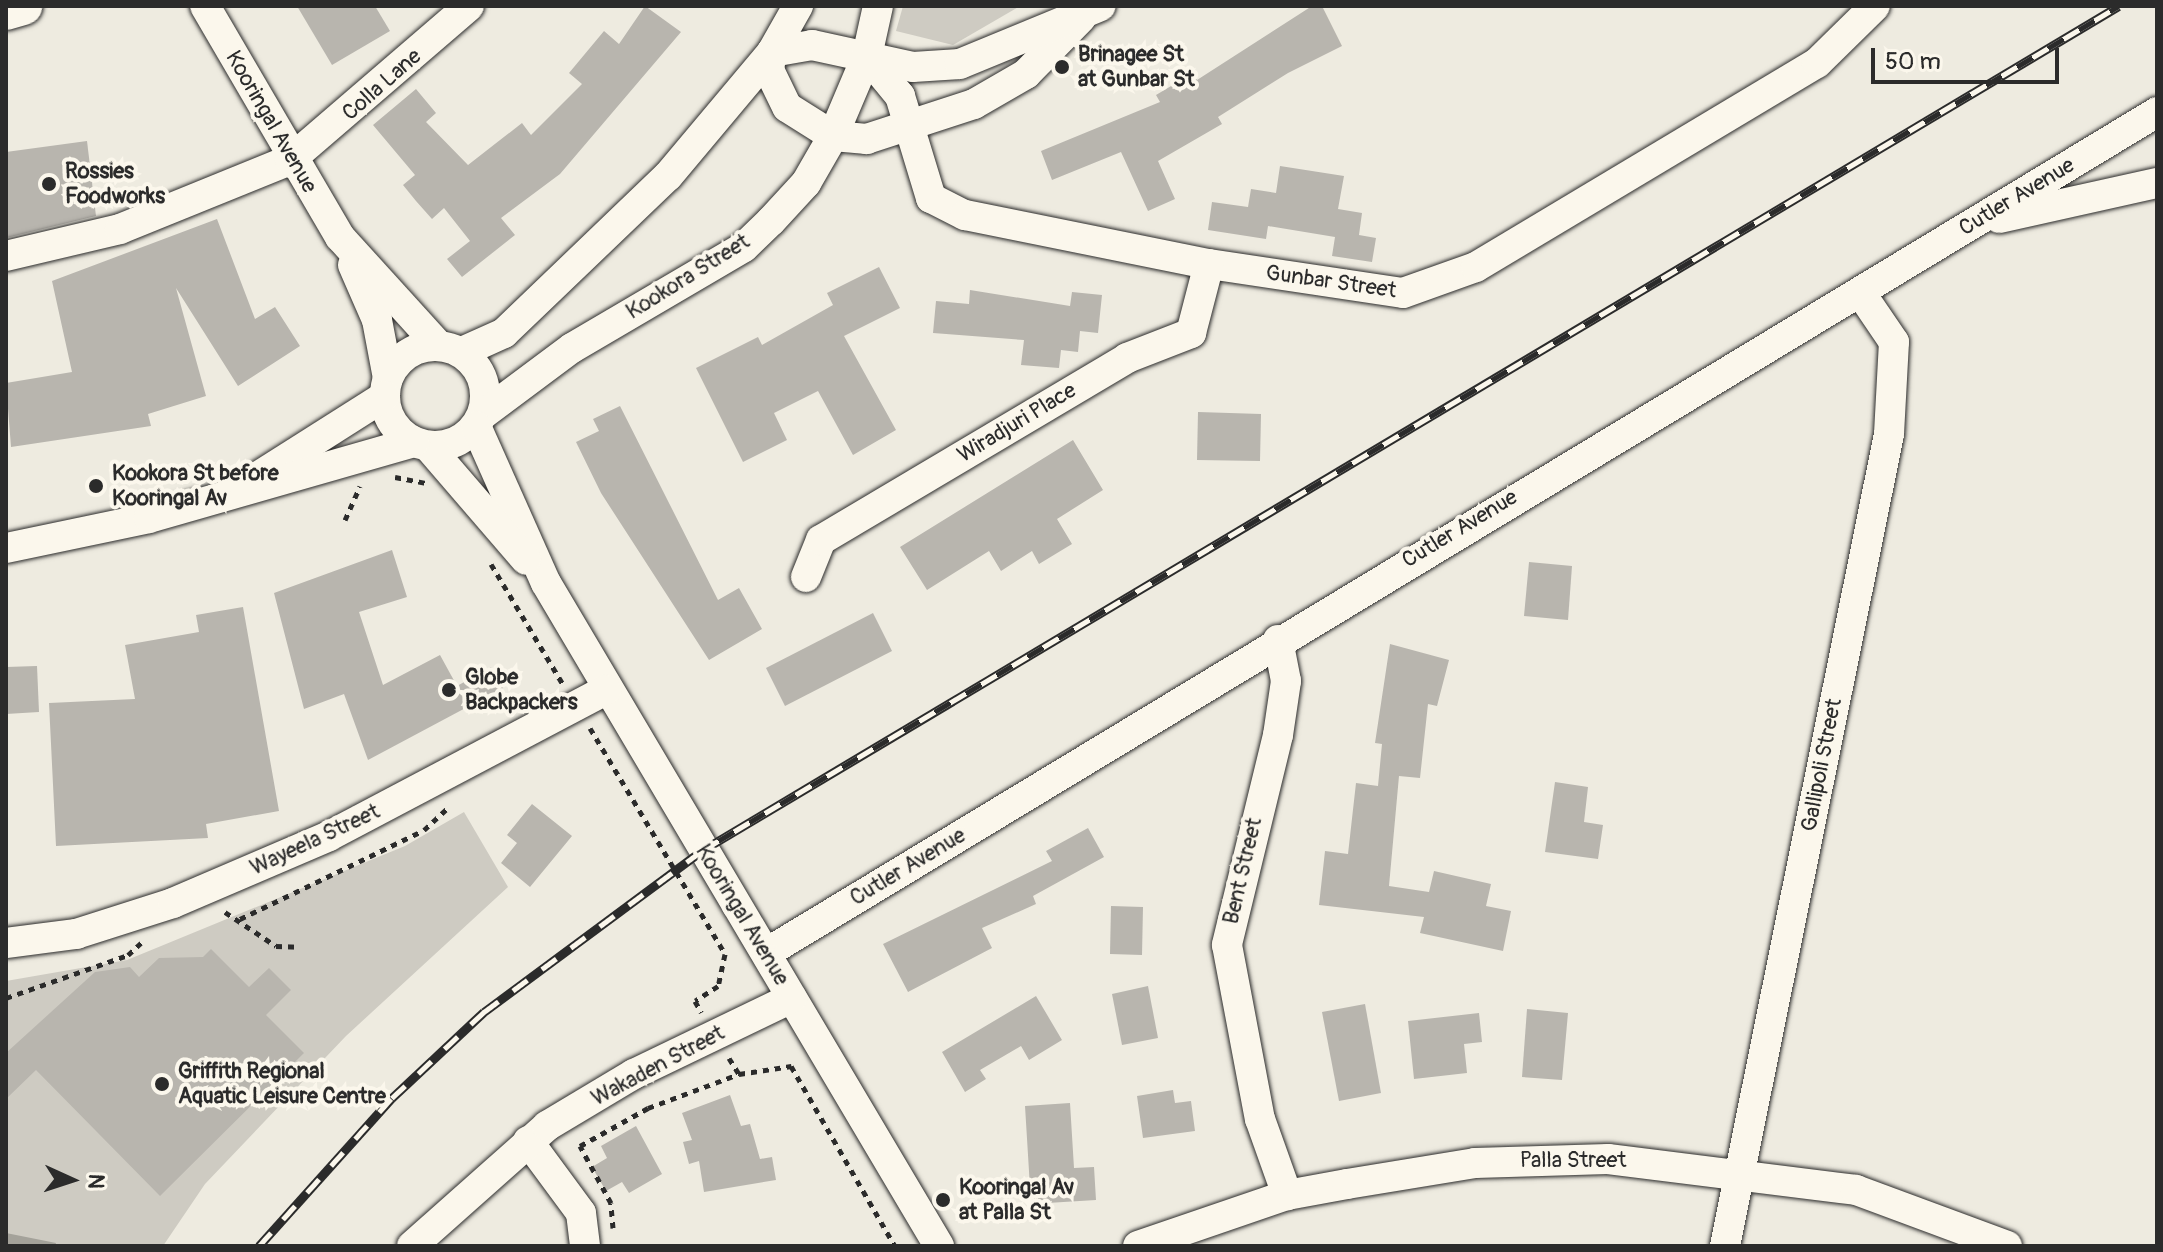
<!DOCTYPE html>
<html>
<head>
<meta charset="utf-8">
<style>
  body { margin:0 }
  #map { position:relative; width:2163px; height:1252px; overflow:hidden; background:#eeebe0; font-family:Pangolin,sans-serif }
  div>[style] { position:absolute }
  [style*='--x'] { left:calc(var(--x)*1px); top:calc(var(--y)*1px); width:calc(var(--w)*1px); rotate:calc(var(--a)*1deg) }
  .green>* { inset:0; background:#cecbc2 }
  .water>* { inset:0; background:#a4a29a }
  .building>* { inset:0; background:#b8b5ae }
  .path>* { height:5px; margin-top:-2.5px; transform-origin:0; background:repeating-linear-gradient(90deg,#2b2b2b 0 6px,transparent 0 12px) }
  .roads { filter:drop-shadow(0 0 2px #2b2b2b) drop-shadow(0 0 2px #2b2b2b) }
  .minor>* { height:30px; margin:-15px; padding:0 15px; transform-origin:15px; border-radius:15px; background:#fbf7ec }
  .minor>.ring { margin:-15px; padding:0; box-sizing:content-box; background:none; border:30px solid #fbf7ec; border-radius:50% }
  .major>* { height:38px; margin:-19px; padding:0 19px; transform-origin:19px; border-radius:19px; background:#fbf7ec }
  .rail>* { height:9px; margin-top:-4.5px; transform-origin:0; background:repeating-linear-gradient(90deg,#fbf7ec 0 18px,#2b2b2b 0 36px); box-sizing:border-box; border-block:2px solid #2b2b2b }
  .dots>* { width:22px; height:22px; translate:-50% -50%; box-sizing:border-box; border:4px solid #fbf7ec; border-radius:50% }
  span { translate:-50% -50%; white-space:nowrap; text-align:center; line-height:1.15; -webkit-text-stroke:8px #fbf7ec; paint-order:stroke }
  .poi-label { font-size:22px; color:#2b2b2b; font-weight:700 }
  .left { translate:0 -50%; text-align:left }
  .street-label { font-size:22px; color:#2b2b2b }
  .frame { position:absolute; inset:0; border:8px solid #2b2b2b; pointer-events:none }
  .north { position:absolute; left:32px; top:1140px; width:80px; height:80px; -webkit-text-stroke:6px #fbf7ec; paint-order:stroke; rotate:93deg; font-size:22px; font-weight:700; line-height:32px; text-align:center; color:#2b2b2b }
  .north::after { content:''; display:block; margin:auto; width:28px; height:36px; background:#2b2b2b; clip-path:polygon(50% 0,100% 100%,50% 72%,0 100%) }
  .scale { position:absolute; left:1871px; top:48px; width:188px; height:36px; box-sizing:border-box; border:4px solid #2b2b2b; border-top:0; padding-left:10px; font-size:24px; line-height:28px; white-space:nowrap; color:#2b2b2b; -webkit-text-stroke:6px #fbf7ec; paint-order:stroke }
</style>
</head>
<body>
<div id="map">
  <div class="green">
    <div style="clip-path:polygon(903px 6px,1020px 6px,953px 45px,896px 31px)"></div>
    <div style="clip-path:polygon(464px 812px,508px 887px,346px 1036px,205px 1184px,163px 1246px,6px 1246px,6px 981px,127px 960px,405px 846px)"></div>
  </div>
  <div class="water">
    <div style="clip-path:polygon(6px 1233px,56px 1243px,55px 1246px,6px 1246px)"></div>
  </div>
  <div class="building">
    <div style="clip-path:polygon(297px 6px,375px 6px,390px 31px,332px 65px)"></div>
    <div style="clip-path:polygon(645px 6px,681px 32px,560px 174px,501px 218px,515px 235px,462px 277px,447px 259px,470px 241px,444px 208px,432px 219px,416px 201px,403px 185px,415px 175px,373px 125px,416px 89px,436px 113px,426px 122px,468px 165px,522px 123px,531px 135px,582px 84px,569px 73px,604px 31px,619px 44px)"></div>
    <div style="clip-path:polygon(1312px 6px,1322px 6px,1342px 46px,1288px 73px,1218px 117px,1222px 124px,1158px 161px,1175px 199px,1148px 211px,1121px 152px,1052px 180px,1041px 151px,1160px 102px,1156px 95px,1193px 73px,1197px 80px)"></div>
    <div style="clip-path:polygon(87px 141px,96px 216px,6px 238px,6px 152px)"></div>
    <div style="clip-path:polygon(1280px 166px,1344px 176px,1338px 209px,1362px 213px,1359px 235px,1376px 238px,1372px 262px,1332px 256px,1335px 237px,1268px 226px,1266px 239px,1208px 230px,1212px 202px,1248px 207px,1251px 189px,1276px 193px)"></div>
    <div style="clip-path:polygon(217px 219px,255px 319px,275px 307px,300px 346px,238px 386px,176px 288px,206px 396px,148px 414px,151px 426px,11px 447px,6px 383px,72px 372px,52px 281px)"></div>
    <div style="clip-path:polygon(879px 267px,900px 308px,844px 336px,896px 430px,853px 455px,818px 391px,774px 413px,787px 440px,743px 462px,696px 368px,758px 337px,762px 345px,833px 305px,827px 293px)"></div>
    <div style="clip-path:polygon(970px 290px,1070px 306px,1072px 292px,1102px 295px,1098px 333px,1080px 331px,1078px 352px,1061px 350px,1059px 368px,1021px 365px,1024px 340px,933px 333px,936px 301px,969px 304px)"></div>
    <div style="clip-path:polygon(620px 406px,718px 600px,739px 588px,762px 629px,709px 660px,601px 493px,576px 442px,599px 431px,593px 419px)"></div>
    <div style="clip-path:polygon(1198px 412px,1261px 414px,1260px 461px,1197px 460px)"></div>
    <div style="clip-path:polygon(1073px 440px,1103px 490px,1057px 519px,1072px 544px,1039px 564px,1032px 551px,1001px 571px,989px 551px,927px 590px,900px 547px)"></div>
    <div style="clip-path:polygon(392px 550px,407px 597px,359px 612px,383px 685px,440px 655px,457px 686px,491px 667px,503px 688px,368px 760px,344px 694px,304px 709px,274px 593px)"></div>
    <div style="clip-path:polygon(1529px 562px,1572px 566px,1568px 620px,1524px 616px)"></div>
    <div style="clip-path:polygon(243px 607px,279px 811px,206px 824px,208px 838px,56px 846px,49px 703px,135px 699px,125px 645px,199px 632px,196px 615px)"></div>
    <div style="clip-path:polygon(873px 613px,892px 651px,785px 706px,766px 668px)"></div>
    <div style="clip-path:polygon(1390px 644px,1449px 660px,1437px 706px,1428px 704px,1420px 778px,1399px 776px,1389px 886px,1429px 892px,1434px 871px,1491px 884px,1486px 906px,1511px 911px,1503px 951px,1420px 933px,1424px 917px,1319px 905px,1325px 851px,1348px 854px,1356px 783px,1378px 786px,1382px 744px,1375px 743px)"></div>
    <div style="clip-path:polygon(37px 666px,39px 712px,6px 714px,6px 667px)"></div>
    <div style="clip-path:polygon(1555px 782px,1588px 787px,1584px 822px,1603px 825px,1598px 859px,1545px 852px)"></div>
    <div style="clip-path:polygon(532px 804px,572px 836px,530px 887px,501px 863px,517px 843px,507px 835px)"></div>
    <div style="clip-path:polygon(1088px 828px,1104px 857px,1033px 896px,1036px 904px,982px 928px,992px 948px,908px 992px,883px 944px,1052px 861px,1046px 851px)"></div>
    <div style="clip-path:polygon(1111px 906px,1143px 907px,1142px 955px,1110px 954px)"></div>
    <div style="clip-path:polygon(211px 949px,249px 987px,269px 968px,291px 990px,266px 1015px,304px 1053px,160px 1196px,36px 1070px,6px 1099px,6px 1053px,95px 972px,130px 967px,139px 977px,159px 958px,203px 957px)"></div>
    <div style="clip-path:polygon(1148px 986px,1158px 1038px,1122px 1045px,1112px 994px)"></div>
    <div style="clip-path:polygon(1036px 996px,1062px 1040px,1029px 1060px,1021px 1046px,980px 1070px,986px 1079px,965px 1092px,942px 1052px)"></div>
    <div style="clip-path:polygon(1365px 1004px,1381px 1093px,1339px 1101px,1322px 1012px)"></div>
    <div style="clip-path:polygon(1527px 1009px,1568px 1013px,1562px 1080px,1522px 1077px)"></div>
    <div style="clip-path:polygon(1479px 1013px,1482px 1042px,1464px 1044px,1467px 1073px,1414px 1079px,1408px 1021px)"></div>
    <div style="clip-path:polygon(1173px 1090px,1175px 1103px,1191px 1101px,1195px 1131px,1143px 1138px,1137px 1096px)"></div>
    <div style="clip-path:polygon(730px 1095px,741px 1126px,750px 1124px,760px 1159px,772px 1157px,776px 1180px,704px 1192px,699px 1161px,689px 1164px,683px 1142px,692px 1140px,682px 1113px)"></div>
    <div style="clip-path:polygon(1070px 1103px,1074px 1168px,1094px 1167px,1096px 1200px,1031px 1204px,1025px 1106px)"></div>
    <div style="clip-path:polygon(636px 1126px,662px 1174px,629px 1193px,622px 1182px,606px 1191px,592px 1167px,607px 1158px,601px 1146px)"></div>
  </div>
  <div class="path">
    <div style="--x:395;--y:477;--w:31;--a:11"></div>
    <div style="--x:345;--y:520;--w:37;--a:-66"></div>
    <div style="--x:491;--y:564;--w:142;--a:59.1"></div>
    <div style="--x:590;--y:728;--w:263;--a:59.1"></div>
    <div style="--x:725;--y:954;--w:33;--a:102"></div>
    <div style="--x:718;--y:986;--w:27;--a:147"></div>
    <div style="--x:695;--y:1001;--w:13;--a:61"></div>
    <div style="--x:225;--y:912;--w:61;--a:33.7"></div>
    <div style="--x:276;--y:946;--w:23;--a:2"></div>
    <div style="--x:240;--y:919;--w:204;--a:-25.8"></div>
    <div style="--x:424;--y:830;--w:34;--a:-43"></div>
    <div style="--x:6;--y:998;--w:129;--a:-19.4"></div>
    <div style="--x:128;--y:955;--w:18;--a:-43"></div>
    <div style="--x:729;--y:1058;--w:19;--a:58"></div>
    <div style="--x:739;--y:1074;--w:53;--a:-8.7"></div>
    <div style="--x:791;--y:1066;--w:208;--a:60"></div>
    <div style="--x:613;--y:1228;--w:25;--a:-95"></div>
    <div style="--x:611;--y:1203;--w:65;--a:-118.5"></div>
    <div style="--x:580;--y:1146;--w:78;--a:-29.2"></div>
    <div style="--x:648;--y:1108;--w:97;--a:-20.5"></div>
  </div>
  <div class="roads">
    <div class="minor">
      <div style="--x:205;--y:6;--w:268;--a:59.7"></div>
      <div style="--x:340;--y:237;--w:146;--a:47.8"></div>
      <div style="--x:1081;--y:18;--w:78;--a:134.5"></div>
      <div style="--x:1026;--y:74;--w:60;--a:150"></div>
      <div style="--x:974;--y:104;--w:113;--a:161.9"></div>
      <div style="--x:867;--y:139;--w:34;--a:-175"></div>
      <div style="--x:833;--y:136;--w:54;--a:-147.8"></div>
      <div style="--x:787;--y:107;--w:41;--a:-115.9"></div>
      <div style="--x:769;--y:70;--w:18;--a:-81"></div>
      <div style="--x:772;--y:52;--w:41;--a:-9.9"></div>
      <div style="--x:812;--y:45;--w:103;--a:12.3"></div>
      <div style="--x:913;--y:67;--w:47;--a:-3.7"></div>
      <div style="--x:960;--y:64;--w:152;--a:-22.4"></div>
      <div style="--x:867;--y:56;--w:52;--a:50.5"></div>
      <div style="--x:900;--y:96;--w:107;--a:73.1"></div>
      <div style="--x:931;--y:198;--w:38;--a:27"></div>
      <div style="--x:965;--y:215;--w:249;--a:11.4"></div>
      <div style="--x:1209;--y:264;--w:196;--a:8.5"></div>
      <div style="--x:1403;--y:293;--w:77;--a:-19.6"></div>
      <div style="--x:1476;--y:267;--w:397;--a:-30.9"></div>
      <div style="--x:1817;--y:63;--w:81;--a:-44.5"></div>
      <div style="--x:1999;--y:218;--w:162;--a:-12.5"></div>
      <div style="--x:6;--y:256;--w:117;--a:-13.3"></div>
      <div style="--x:120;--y:229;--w:183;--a:-22.1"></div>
      <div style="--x:290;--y:160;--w:236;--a:-40.7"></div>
      <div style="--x:353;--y:265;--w:60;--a:66.4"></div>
      <div style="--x:377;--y:320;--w:59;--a:79.3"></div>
      <div class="ring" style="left:385px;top:346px;width:70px;height:70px"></div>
      <div style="--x:462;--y:352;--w:46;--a:-24.3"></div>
      <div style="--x:504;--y:333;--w:227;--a:-43.8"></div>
      <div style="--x:668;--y:176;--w:162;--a:-50"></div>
      <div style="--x:772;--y:52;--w:53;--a:-60.5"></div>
      <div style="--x:482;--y:415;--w:112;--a:-36.7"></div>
      <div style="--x:572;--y:348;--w:199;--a:-30.4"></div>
      <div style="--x:744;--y:247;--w:37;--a:-44"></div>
      <div style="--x:771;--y:221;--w:52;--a:-47.4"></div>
      <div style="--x:806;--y:183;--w:54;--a:-60.1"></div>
      <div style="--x:833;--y:136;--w:87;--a:-67"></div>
      <div style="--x:867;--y:56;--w:51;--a:-77.6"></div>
      <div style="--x:476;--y:426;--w:172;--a:66"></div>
      <div style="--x:546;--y:583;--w:771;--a:59.34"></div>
      <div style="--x:428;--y:446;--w:150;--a:49.3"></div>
      <div style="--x:248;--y:483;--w:162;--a:-32.4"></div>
      <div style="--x:6;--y:548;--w:146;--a:-11.8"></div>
      <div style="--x:149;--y:518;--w:276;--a:-16"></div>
      <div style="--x:806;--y:577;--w:40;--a:-68"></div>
      <div style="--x:821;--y:540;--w:356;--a:-30.7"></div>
      <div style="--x:1127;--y:358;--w:69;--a:-21.3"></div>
      <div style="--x:1191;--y:333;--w:71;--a:-75.4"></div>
      <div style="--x:1278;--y:640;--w:42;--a:79"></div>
      <div style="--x:1286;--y:681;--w:55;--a:98.4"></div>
      <div style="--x:1278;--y:735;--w:216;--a:103.7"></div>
      <div style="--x:1227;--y:945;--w:177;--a:79.3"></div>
      <div style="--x:1260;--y:1119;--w:81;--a:70.4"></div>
      <div style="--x:6;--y:943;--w:71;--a:-7.3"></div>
      <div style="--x:76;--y:934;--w:102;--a:-17.7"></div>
      <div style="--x:173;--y:903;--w:170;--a:-23.2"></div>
      <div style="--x:329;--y:836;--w:313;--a:-27.8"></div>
      <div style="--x:768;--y:952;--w:1623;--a:-31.16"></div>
      <div style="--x:528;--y:1141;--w:89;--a:53.6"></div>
      <div style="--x:581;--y:1213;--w:33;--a:83"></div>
      <div style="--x:412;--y:1246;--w:181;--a:-41.6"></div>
      <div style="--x:547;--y:1126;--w:101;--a:-30.9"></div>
      <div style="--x:634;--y:1074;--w:175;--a:-25.7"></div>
      <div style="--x:1138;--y:1246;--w:157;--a:-18.9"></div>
      <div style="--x:1287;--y:1195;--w:61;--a:-10.4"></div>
      <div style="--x:1347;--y:1184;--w:130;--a:-9.3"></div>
      <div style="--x:1475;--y:1163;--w:133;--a:-1.7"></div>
      <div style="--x:1608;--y:1159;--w:250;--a:7.1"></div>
      <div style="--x:1856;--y:1190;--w:161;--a:20.3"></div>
      <div style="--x:1725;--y:1246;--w:828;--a:-78.58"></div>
      <div style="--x:1889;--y:434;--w:92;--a:-86.9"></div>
      <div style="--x:1894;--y:342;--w:60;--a:-124.2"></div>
    </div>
    <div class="major">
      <div style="--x:6;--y:11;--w:18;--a:-16"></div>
    </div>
  </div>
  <div class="rail">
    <div style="--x:259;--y:1246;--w:199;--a:-48.1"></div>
    <div style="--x:392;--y:1098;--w:126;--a:-43.1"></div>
    <div style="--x:484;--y:1012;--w:272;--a:-36.5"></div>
    <div style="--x:703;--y:850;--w:1648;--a:-30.8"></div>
  </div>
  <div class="dots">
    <div style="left:1062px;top:67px;background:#2b2b2b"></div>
    <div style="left:49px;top:184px;background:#2b2b2b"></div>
    <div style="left:96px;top:486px;background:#2b2b2b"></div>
    <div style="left:449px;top:690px;background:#2b2b2b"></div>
    <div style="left:162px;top:1084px;background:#2b2b2b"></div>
    <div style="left:943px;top:1200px;background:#2b2b2b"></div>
  </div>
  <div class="poi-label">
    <span class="left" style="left:1078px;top:67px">Brinagee St<br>at Gunbar St</span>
    <span class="left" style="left:65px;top:184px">Rossies<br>Foodworks</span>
    <span class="left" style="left:112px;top:486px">Kookora St before<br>Kooringal Av</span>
    <span class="left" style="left:465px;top:690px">Globe<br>Backpackers</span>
    <span class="left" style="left:178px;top:1084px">Griffith Regional<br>Aquatic Leisure Centre</span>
    <span class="left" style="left:959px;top:1200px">Kooringal Av<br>at Palla St</span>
  </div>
  <div class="street-label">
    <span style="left:382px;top:85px;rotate:-41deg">Colla Lane</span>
    <span style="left:271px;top:122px;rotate:60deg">Kooringal Avenue</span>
    <span style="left:2017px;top:197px;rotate:-31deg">Cutler Avenue</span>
    <span style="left:688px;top:277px;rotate:-32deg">Kookora Street</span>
    <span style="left:1331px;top:282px;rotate:8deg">Gunbar Street</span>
    <span style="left:1017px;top:423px;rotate:-31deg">Wiradjuri Place</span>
    <span style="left:1460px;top:529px;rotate:-31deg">Cutler Avenue</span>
    <span style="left:1822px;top:765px;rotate:-79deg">Gallipoli Street</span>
    <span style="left:315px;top:840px;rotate:-25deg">Wayeela Street</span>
    <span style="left:908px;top:867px;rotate:-31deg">Cutler Avenue</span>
    <span style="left:1243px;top:871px;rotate:-77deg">Bent Street</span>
    <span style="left:742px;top:915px;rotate:59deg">Kooringal Avenue</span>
    <span style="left:658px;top:1066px;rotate:-28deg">Wakaden Street</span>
    <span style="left:1573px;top:1161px">Palla Street</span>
  </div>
  <div class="frame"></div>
  <div class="north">N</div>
  <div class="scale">50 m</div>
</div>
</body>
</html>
